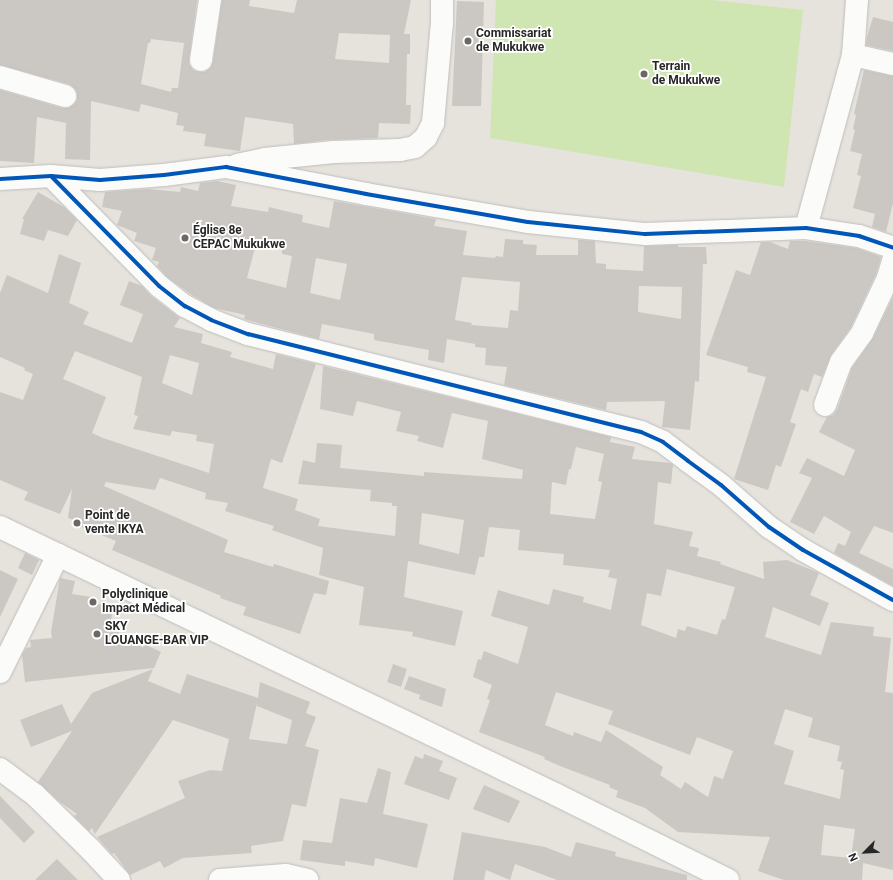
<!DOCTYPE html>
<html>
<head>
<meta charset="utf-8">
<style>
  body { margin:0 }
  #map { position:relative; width:893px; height:880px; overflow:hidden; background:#e6e2dc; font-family:Roboto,sans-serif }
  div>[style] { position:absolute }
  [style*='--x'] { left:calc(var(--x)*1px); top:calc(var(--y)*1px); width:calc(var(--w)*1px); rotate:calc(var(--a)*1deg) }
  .pitch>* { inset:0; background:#cfe6b2 }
  .building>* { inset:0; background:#cbc8c3 }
  .roads { filter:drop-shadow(0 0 1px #bfbebe) drop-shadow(0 0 1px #bfbebe) }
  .minor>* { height:22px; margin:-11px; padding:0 11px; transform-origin:11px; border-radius:11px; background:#fbfbfa }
  .cycleway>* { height:4px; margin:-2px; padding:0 2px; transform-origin:2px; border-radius:2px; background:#0057b8 }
  .dots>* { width:11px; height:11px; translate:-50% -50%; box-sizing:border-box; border:2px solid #fff; border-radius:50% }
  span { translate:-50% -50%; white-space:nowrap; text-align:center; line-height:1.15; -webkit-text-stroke:3.5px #fff; paint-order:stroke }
  .poi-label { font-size:12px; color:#272727; font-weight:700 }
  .left { translate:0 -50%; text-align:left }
  .north { position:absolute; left:845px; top:832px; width:40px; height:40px; -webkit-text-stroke:3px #fff; paint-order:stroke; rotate:246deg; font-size:11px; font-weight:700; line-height:16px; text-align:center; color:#272727 }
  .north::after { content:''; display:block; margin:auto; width:14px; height:18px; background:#272727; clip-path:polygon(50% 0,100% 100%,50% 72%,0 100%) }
</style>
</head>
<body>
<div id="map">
  <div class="pitch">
    <div style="clip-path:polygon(496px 0,712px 0,803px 10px,784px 187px,490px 138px)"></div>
  </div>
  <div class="building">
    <div style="clip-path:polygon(evenodd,0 0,197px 0,189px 59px,189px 64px,193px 70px,200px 72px,205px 72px,210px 68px,213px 62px,222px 0,250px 0,249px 6px,294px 13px,297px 0,411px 0,404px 34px,410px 34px,410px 54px,407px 54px,406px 105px,411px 105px,410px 124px,379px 123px,378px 138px,326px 140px,294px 144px,293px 124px,245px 117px,240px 151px,204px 146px,206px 134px,183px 131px,184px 126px,176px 125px,178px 113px,141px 104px,139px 112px,91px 101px,90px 160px,65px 159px,66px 123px,37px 117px,34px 163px,0 161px,0 90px,62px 108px,68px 108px,73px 105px,77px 100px,77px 93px,74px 88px,69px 84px,0 65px,0 0,339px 33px,390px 35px,389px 63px,335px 59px,339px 33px,0 0,151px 39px,184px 43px,178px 88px,172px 88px,171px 92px,141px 84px,148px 43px,150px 43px,151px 39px)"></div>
    <div style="clip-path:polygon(457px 1px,484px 2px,481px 106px,452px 106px)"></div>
    <div style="clip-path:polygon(873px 17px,893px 22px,893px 51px,866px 45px,867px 37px)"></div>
    <div style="clip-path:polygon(864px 70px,893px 76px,893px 203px,886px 232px,872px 227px,875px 214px,853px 208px,861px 176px,857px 175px,862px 154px,850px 151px,855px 130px,853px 129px,856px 115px,854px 114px)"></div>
    <div style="clip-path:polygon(evenodd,217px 181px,236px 185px,231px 206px,268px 212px,269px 207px,285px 211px,303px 215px,302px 222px,329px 228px,334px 201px,436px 219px,434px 226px,467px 231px,463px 255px,495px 258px,496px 256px,503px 257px,505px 239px,523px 240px,523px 244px,537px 245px,536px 255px,578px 255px,578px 240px,581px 240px,595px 241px,596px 263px,606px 264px,606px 269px,643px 271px,644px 246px,678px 245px,678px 247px,706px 247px,707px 264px,703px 264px,699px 382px,695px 381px,690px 430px,662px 427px,665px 401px,607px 402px,606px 410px,504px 385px,507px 367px,485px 365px,486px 348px,475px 347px,475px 344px,447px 339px,444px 363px,428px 360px,429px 350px,374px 340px,374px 334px,322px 324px,319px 339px,244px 319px,245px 315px,214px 308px,192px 295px,167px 277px,157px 266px,159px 262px,152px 260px,156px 248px,134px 241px,137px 233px,117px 225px,122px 211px,102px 207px,105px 192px,148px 189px,180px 192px,181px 187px,198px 191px,200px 183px,217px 181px,256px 244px,282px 249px,282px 254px,292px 256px,286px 288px,247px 278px,256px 244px,217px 181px,316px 258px,347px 264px,340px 300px,310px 293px,316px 258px,217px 181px,462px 277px,520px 282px,518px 311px,510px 310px,508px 328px,471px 325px,472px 323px,455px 320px,462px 277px,217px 181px,639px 286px,682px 287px,681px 319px,638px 312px,639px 286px)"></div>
    <div style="clip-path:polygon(38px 192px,64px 207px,77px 220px,68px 236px,48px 230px,44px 241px,20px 234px,24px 219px,22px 219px)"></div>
    <div style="clip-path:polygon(790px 241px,805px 241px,856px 248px,881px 257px,876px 274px,851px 327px,831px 355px,822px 377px,814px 374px,808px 392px,801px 389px,790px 422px,796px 424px,781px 467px,776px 465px,768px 490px,734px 479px,766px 377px,747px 372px,748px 367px,706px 355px,736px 270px,750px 275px,761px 242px,770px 242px,788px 249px)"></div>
    <div style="clip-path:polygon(evenodd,59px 254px,81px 263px,69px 303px,89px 312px,83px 324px,132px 343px,143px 314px,120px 305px,129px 281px,142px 286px,151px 296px,180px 318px,174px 327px,203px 334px,201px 343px,232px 352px,230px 357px,273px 369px,276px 354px,316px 364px,282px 463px,271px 459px,263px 488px,298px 499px,295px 510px,320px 519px,318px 526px,395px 536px,397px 506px,392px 506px,392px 503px,370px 501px,371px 490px,298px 484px,303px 460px,315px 463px,317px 443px,342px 445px,340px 468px,424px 476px,424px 472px,522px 479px,523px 470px,482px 459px,488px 421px,452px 413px,443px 448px,417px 441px,419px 436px,396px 431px,401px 412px,357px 401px,353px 416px,320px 409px,323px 366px,611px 437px,610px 442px,635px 447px,632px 459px,670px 463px,673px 465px,671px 484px,658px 482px,654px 524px,693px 532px,689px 546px,699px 548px,697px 556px,721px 562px,720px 564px,764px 579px,763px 562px,787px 560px,819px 573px,810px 595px,829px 603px,820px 626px,773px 607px,765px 637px,821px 655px,831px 622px,874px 627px,873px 636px,891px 638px,885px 692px,893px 693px,893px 870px,863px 863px,862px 880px,784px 880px,758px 871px,770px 837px,678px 832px,645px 808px,616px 797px,618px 791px,609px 787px,610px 785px,560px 766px,544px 759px,545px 757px,479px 732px,490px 700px,487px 699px,492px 685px,473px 677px,478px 659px,481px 660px,484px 651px,518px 664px,528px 627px,491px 616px,498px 590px,549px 605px,553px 589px,584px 597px,583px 602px,611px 610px,617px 579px,608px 577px,610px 570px,563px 565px,564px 554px,518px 550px,520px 530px,489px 527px,484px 557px,479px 557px,475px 575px,408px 561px,404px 597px,463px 611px,455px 646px,412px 636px,413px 632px,359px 625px,364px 587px,319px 575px,323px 548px,272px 530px,274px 526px,225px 511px,228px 503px,205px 499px,206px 493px,160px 478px,155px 490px,106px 482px,104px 486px,228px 540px,224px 552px,273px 567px,274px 564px,329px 581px,326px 595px,314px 593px,300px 634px,243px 615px,246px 607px,220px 598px,221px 596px,112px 550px,116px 541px,75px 524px,76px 521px,68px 518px,72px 489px,60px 514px,24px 500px,28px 492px,0 480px,0 392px,23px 400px,33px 374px,24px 370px,25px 368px,0 357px,0 293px,7px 275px,48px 293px,59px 254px,75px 351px,142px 377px,134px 415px,138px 416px,133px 429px,170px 436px,172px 431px,197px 435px,196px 441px,214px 444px,209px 473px,103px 438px,92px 433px,106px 397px,63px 379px,75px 351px,59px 254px,170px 355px,199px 363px,192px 395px,162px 383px,170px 355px,59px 254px,576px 447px,604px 454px,598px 481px,602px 482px,595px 519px,550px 514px,552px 482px,566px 485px,569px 469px,571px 469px,576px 447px,59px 254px,422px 513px,464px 520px,459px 554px,419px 544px,422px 513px,59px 254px,667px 569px,735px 587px,725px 620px,722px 619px,717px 635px,687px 626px,685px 631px,678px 629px,676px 638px,641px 625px,647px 593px,661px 596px,667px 569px,59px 254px,556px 692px,613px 711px,608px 724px,690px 755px,697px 737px,733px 751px,723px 779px,714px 776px,708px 797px,685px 782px,681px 789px,660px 775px,663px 767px,606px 730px,601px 742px,574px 732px,573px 736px,545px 725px,556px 692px,59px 254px,785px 709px,813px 718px,808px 737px,840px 746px,837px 761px,842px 762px,840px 769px,844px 770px,840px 799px,784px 784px,794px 751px,774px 744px,785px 709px,59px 254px,824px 825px,855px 829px,851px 858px,821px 855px,824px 825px)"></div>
    <div style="clip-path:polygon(893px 297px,893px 533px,874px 526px,859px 553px,893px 569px,893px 586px,834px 553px,838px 543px,845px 546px,851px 532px,824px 516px,814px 534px,790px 522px,812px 478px,799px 473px,807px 458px,844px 476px,855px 450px,819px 432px,827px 417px,833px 415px,837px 410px,852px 368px,873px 338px)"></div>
    <div style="clip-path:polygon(25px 553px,39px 560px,32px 575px,18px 568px)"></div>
    <div style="clip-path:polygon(0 570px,18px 579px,0 617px)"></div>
    <div style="clip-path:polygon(60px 578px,75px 581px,72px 594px,98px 598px,97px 604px,113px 607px,110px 628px,161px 652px,154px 668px,25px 682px,22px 655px,26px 648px,31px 647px,30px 640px,52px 638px,51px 632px)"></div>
    <div style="clip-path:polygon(393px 664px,407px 669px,401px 687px,387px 682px)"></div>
    <div style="clip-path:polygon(evenodd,153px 669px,148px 681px,180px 694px,187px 674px,258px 698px,260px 682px,310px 702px,306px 713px,316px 717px,305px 746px,319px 750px,306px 807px,292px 804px,283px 841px,251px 846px,252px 853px,183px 858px,164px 868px,160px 861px,130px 875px,114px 853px,112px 854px,97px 837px,185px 798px,178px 781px,210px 770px,222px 771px,229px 739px,173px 720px,95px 834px,92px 828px,89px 831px,74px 816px,77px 814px,60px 802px,38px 782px,72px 731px,31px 747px,20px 720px,62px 704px,71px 724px,92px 693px,153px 669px,257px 703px,257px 706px,292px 720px,287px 744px,249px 739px,257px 703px)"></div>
    <div style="clip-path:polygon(409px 676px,446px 689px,442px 707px,419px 699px,420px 695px,404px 689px)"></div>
    <div style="clip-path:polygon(424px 754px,443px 761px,439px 771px,457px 778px,449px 800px,404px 784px,415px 756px,423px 759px)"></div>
    <div style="clip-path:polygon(378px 768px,391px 772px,383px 814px,428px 824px,417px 868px,375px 858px,374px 866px,345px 861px,345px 866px,300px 860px,303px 840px,332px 843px,340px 798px,367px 803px)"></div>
    <div style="clip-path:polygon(484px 785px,520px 801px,509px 823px,473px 809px)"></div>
    <div style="clip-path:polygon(0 796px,35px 832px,24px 843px,0 818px)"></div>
    <div style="clip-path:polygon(462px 832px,545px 847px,571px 857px,576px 842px,616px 852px,615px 856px,687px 875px,687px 880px,557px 880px,515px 864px,510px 880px,486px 870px,484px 880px,453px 880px)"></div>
    <div style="clip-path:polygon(57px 859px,78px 880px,35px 880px)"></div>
  </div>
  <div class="roads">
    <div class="minor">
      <div style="--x:853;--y:55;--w:41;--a:12.7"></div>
      <div style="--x:201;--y:60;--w:61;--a:-81.5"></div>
      <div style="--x:0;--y:77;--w:68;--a:16.3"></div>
      <div style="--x:237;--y:165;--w:29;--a:-12"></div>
      <div style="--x:265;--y:159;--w:69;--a:-5.8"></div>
      <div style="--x:334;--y:152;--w:66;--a:-1.7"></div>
      <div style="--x:400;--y:150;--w:15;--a:-11"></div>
      <div style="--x:415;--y:147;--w:15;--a:-42"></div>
      <div style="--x:426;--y:137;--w:16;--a:-63"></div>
      <div style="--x:433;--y:123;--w:100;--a:-84.9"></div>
      <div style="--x:442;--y:23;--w:23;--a:-90"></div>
      <div style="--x:51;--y:176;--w:154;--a:45.5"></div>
      <div style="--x:159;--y:286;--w:33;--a:38"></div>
      <div style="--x:185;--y:306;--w:30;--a:28"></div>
      <div style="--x:211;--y:320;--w:40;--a:21"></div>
      <div style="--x:248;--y:334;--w:405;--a:14"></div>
      <div style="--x:641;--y:432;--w:24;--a:24"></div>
      <div style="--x:663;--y:442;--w:31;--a:37"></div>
      <div style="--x:688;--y:461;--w:41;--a:36"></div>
      <div style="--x:721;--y:485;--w:64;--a:41.2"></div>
      <div style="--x:769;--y:527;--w:41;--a:34.1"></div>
      <div style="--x:803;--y:550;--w:103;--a:29.1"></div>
      <div style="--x:0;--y:179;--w:51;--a:-3.4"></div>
      <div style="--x:51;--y:176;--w:49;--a:4.7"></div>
      <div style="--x:100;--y:180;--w:64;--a:-4.5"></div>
      <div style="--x:164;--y:175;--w:63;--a:-7.4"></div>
      <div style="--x:226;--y:167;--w:143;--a:10.9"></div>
      <div style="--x:366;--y:194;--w:164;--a:9.8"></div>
      <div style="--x:528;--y:222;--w:118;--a:5.9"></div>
      <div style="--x:645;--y:234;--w:161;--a:-2.1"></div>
      <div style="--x:806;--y:228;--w:54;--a:8.6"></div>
      <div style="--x:859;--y:236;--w:36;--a:19"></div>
      <div style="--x:806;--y:228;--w:179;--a:-74.8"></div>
      <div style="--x:853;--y:55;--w:55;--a:-85.8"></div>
      <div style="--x:825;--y:405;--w:46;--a:-69.6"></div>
      <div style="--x:841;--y:362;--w:36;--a:-54"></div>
      <div style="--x:862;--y:333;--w:61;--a:-64.7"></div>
      <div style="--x:888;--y:278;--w:18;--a:-74"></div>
      <div style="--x:0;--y:527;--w:618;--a:25.69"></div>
      <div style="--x:557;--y:795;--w:191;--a:26.4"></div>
      <div style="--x:0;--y:672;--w:131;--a:-63.6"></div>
      <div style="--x:0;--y:769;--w:44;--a:36.6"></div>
      <div style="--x:35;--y:795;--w:78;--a:44.5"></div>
      <div style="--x:91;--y:850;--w:41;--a:47"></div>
      <div style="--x:220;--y:880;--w:66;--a:-4.3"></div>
      <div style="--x:286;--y:875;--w:22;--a:13"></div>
    </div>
  </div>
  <div class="cycleway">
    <div style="--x:51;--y:176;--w:154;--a:45.5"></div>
    <div style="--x:159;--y:286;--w:33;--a:38"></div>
    <div style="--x:185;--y:306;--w:30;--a:28"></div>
    <div style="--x:211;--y:320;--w:40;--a:21"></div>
    <div style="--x:248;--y:334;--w:405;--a:14"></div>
    <div style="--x:641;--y:432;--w:24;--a:24"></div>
    <div style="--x:663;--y:442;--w:31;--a:37"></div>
    <div style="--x:688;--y:461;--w:41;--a:36"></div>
    <div style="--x:721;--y:485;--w:64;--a:41.2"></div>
    <div style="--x:769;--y:527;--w:41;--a:34.1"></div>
    <div style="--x:803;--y:550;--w:103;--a:29.1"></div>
    <div style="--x:0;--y:179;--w:51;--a:-3.4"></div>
    <div style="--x:51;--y:176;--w:49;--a:4.7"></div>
    <div style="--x:100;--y:180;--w:64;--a:-4.5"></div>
    <div style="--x:164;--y:175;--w:63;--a:-7.4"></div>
    <div style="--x:226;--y:167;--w:143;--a:10.9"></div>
    <div style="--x:366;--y:194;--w:164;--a:9.8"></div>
    <div style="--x:528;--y:222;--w:118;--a:5.9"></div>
    <div style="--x:645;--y:234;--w:161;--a:-2.1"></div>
    <div style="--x:806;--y:228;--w:54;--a:8.6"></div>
    <div style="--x:859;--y:236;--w:36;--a:19"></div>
  </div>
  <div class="dots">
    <div style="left:468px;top:41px;background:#6a6866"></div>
    <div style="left:644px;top:74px;background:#6a6866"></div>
    <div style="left:185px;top:238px;background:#6a6866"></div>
    <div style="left:77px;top:523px;background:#6a6866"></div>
    <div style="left:93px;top:602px;background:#6a6866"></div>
    <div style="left:97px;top:634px;background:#6a6866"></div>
  </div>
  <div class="poi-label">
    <span class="left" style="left:476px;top:41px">Commissariat<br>de Mukukwe</span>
    <span class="left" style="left:652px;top:74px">Terrain<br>de Mukukwe</span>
    <span class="left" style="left:193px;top:238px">Église 8e<br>CEPAC Mukukwe</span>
    <span class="left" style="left:85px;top:523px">Point de<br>vente IKYA</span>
    <span class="left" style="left:102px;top:602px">Polyclinique<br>Impact Médical</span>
    <span class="left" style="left:105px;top:634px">SKY<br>LOUANGE-BAR VIP</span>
  </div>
  <div class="north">N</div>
</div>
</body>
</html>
